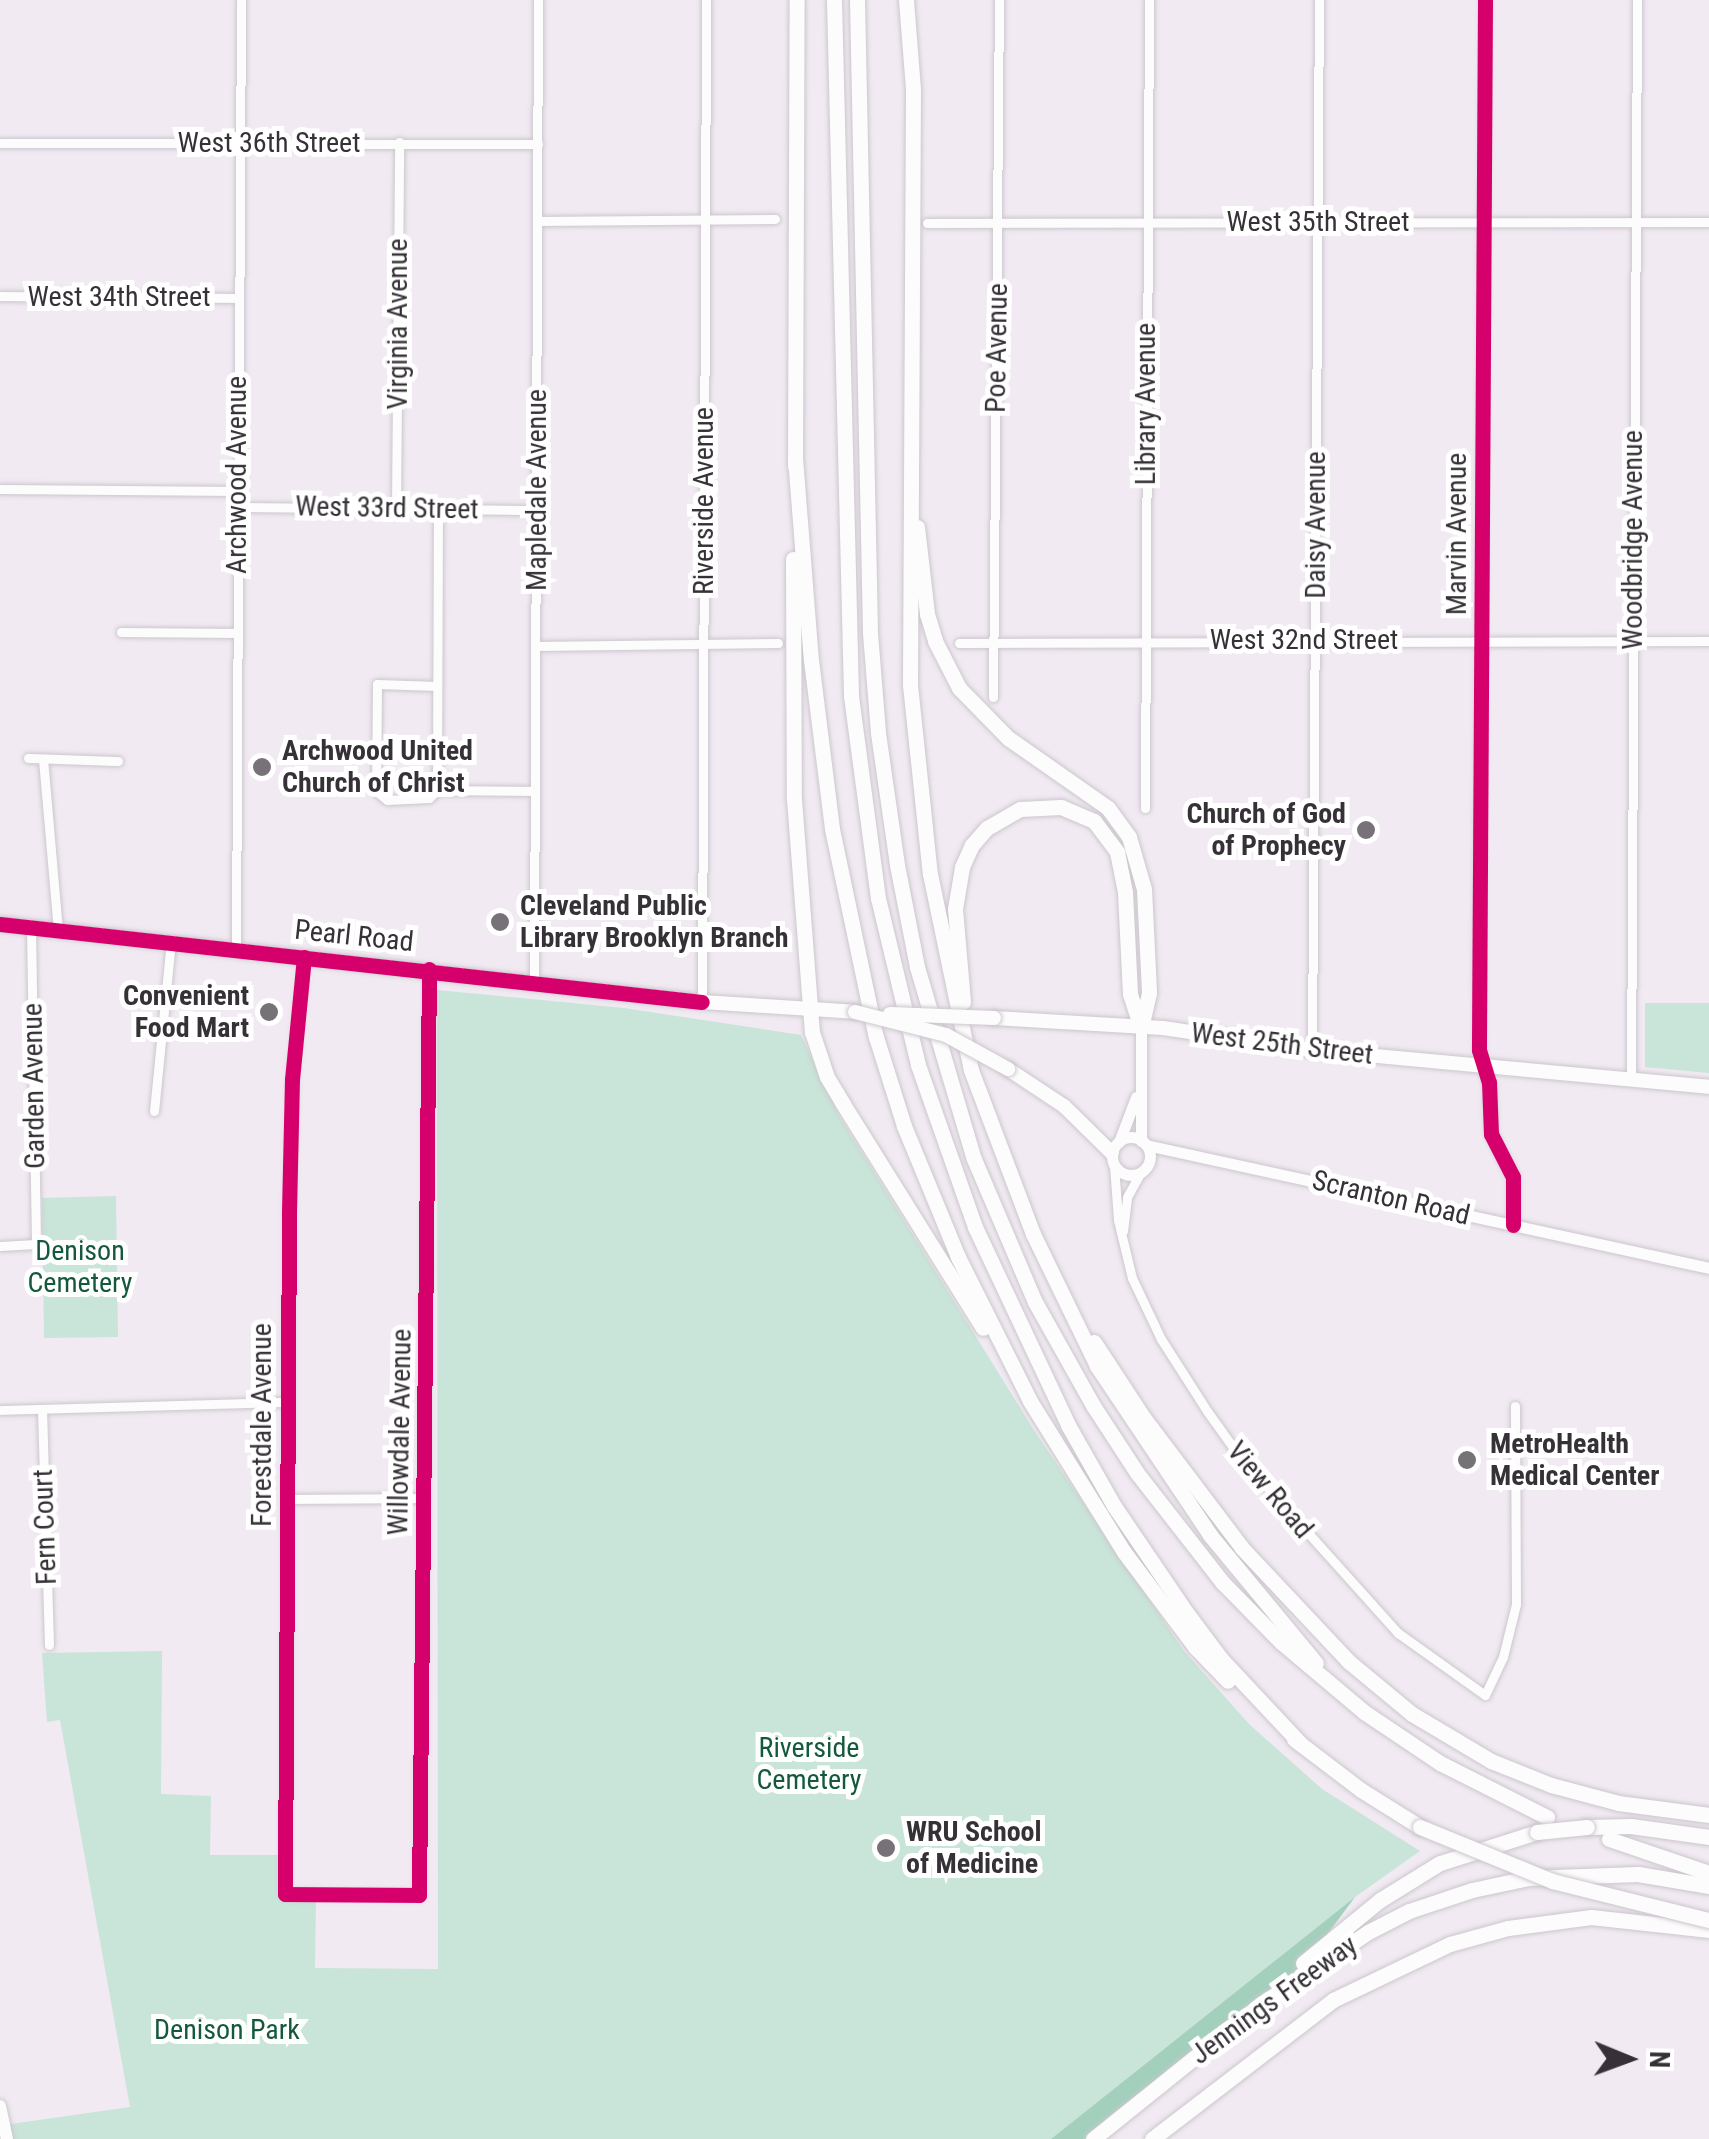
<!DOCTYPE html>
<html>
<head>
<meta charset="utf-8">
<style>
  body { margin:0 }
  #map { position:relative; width:1709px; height:2139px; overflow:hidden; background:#f1eaf2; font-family:"Roboto Condensed",sans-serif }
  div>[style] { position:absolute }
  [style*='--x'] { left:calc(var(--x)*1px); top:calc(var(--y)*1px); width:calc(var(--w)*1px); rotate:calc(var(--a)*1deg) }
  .green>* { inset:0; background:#c9e4d8 }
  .forest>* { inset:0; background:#a2d0bc }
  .roads { filter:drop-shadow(0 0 2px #ccc6cd) drop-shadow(0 0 2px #ccc6cd) }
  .minor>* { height:9px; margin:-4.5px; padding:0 4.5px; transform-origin:4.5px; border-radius:4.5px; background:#fdfcfd }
  .tertiary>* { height:11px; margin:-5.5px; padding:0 5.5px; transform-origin:5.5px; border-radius:5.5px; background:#fdfcfd }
  .tertiary>.ring { margin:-5.5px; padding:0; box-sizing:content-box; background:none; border:11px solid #fdfcfd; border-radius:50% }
  .secondary>* { height:12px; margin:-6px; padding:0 6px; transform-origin:6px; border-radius:6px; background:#fdfcfd }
  .primary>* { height:14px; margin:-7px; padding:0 7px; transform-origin:7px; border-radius:7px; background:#fdfcfd }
  .motorway>* { height:15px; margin:-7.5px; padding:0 7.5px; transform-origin:7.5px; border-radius:7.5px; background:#fdfcfd }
  .bridges { filter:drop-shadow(0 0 2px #ccc6cd) drop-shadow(0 0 2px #ccc6cd) }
  .primary-bridge>* { height:14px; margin:-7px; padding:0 7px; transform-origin:7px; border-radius:7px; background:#fdfcfd }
  .motorway-bridge>* { height:15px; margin:-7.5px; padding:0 7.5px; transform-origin:7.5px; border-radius:7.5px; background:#fdfcfd }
  .cycleway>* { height:15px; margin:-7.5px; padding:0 7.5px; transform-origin:7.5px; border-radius:7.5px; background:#d6006c }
  .dots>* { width:28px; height:28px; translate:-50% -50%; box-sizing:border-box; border:5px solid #fff; border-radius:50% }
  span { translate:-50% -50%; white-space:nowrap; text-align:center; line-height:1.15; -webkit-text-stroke:10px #fff; paint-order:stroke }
  .street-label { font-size:28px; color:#353136 }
  .poi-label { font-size:28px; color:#353136; font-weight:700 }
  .left { translate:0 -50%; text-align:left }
  .right { translate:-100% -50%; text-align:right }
  .park-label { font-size:28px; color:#14593d }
  .north { position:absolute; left:1579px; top:2009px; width:100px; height:100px; -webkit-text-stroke:8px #fff; paint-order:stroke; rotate:91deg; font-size:28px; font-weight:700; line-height:40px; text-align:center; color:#353136 }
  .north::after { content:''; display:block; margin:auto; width:35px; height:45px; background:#353136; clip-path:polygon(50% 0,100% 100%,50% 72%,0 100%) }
</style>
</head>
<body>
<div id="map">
  <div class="green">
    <div style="clip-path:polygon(437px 990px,624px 1008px,801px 1035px,840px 1117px,1035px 1432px,1184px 1651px,1250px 1725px,1322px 1789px,1420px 1851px,1355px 1897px,1051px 2139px,7px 2139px,4px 2125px,130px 2107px,60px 1720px,47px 1722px,42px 1653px,162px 1651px,161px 1794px,211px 1796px,210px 1855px,285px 1855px,285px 1894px,316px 1895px,315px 1968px,438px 1969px)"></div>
    <div style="clip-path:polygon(1645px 1003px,1709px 1003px,1709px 1073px,1645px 1067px)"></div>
    <div style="clip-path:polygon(116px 1196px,118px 1337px,44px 1338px,42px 1198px)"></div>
  </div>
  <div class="forest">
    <div style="clip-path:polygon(1355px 1897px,1309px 1959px,1261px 2004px,1093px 2139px,1051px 2139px)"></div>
  </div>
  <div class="roads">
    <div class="minor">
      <div style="--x:0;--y:143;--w:538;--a:0.11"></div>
      <div style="--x:537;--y:221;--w:238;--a:-0.5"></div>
      <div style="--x:927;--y:223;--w:782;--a:-0.07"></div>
      <div style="--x:0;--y:296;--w:238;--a:0.5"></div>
      <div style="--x:0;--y:489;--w:238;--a:0.5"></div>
      <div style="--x:238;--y:507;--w:299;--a:0.6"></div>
      <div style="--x:396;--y:507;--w:365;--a:-89.5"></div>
      <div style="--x:121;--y:632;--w:116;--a:0.5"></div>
      <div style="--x:959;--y:643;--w:750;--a:-0.15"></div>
      <div style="--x:536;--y:646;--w:242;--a:-0.7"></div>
      <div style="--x:437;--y:686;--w:60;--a:-178.1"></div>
      <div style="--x:377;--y:684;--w:107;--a:90.5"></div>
      <div style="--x:376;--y:791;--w:14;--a:39"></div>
      <div style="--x:387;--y:800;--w:42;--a:-2.7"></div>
      <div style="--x:429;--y:798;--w:11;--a:-45"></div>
      <div style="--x:437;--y:790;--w:98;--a:0.6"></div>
      <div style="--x:993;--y:697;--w:697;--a:-89.51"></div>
      <div style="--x:28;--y:758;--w:90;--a:1.9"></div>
      <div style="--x:43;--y:759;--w:173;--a:85"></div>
      <div style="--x:437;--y:790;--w:282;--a:-89.8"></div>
      <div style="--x:1145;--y:808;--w:808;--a:-89.72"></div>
      <div style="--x:236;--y:949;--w:949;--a:-89.7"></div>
      <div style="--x:304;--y:957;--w:123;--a:95.6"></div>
      <div style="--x:292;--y:1079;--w:135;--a:91.3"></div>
      <div style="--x:289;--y:1214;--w:680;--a:90.34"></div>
      <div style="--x:285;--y:1894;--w:134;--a:0.4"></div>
      <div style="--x:419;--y:1895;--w:926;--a:-89.38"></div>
      <div style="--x:534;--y:981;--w:981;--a:-89.77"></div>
      <div style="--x:702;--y:1002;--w:1002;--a:-89.77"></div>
      <div style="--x:1312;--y:1050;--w:1050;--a:-89.62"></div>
      <div style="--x:1484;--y:1067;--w:18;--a:-106"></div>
      <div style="--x:1479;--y:1050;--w:81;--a:-90.7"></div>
      <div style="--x:1478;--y:969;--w:969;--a:-89.59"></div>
      <div style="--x:1631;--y:1080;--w:1080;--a:-89.68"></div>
      <div style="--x:154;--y:1111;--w:170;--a:-84.3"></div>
      <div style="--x:1114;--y:1165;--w:55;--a:85.8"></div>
      <div style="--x:1118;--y:1220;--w:60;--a:76.4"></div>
      <div style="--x:1132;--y:1278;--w:68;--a:64.6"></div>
      <div style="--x:1161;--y:1339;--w:85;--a:57.4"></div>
      <div style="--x:1207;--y:1411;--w:57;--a:54.3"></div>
      <div style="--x:1240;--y:1457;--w:237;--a:48.1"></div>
      <div style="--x:1398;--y:1633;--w:107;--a:35.5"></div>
      <div style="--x:1485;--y:1695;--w:42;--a:-64.7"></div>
      <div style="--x:1503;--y:1657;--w:55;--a:-76.2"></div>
      <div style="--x:1516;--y:1604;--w:198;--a:-90.3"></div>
      <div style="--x:1123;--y:1231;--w:34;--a:-83"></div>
      <div style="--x:1127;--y:1197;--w:29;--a:-61"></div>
      <div style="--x:0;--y:1246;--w:36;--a:-3"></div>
      <div style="--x:36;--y:1244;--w:317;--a:-90.9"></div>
      <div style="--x:42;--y:1409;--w:236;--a:88.3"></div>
      <div style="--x:0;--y:1410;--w:288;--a:-1.6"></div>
      <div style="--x:287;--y:1499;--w:137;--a:-0.4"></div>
    </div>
    <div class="tertiary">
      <div style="--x:1484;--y:1067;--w:16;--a:72"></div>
      <div style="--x:1489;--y:1082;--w:52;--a:87.8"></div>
      <div style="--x:1491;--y:1134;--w:48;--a:62.9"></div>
      <div style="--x:1513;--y:1177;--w:48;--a:90"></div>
      <div class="ring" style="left:1112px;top:1137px;width:27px;height:27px"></div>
      <div style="--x:1141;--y:1141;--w:114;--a:-90"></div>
      <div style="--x:1119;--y:1142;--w:48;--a:-69.3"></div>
      <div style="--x:1146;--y:1145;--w:576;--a:12.32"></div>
    </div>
    <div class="secondary">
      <div style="--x:0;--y:2106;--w:34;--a:78"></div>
    </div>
    <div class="primary">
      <div style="--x:0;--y:924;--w:706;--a:6.34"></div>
      <div style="--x:702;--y:1002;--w:153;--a:3.7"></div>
      <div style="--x:994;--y:1018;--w:169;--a:3.4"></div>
      <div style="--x:1163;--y:1028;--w:151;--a:8.4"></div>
      <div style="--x:1312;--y:1050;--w:399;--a:5.3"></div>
      <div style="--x:1008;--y:1069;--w:67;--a:33.5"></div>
      <div style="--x:1064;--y:1106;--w:67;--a:44.4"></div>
    </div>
    <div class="motorway">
      <div style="--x:834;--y:0;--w:696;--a:88.6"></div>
      <div style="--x:851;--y:696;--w:204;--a:82.4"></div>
      <div style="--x:878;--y:898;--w:172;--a:76.5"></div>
      <div style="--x:918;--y:1065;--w:172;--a:70.6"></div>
      <div style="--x:975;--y:1227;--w:219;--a:64.8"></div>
      <div style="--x:1068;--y:1425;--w:93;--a:60.4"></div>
      <div style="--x:1114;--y:1506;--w:128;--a:55.8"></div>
      <div style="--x:1186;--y:1612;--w:59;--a:53.3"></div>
      <div style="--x:1221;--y:1659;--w:115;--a:46.8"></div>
      <div style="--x:857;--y:0;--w:633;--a:88.82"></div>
      <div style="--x:870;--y:633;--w:100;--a:85.4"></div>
      <div style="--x:878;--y:733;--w:133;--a:81.8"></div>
      <div style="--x:897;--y:865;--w:104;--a:78.9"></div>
      <div style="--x:917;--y:967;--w:200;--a:73.5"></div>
      <div style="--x:974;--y:1159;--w:155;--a:66.9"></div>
      <div style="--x:1035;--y:1302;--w:120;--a:60.7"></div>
      <div style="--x:1094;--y:1407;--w:79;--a:56.9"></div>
      <div style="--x:1137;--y:1473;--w:140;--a:52"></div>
      <div style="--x:1223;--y:1583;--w:83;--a:45.5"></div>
      <div style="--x:1281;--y:1642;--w:109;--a:40.1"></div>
      <div style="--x:1364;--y:1712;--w:92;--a:33.9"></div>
      <div style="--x:1440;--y:1763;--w:120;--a:26.8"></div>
      <div style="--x:906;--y:0;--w:89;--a:85.5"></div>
      <div style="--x:913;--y:89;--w:596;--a:90.29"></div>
      <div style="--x:910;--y:685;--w:190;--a:84"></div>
      <div style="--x:930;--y:874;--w:200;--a:78.2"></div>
      <div style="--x:971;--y:1070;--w:175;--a:69.3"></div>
      <div style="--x:1033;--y:1234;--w:147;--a:64.1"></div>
      <div style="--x:1097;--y:1366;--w:203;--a:56.2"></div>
      <div style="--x:1210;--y:1535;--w:166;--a:50.4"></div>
      <div style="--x:795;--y:458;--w:203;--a:85.5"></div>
      <div style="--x:811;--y:660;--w:170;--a:82.9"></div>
      <div style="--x:832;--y:829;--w:213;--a:78.1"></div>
      <div style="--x:876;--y:1037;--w:93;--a:72.5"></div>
      <div style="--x:904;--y:1126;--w:142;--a:67.6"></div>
      <div style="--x:958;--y:1257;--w:161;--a:63.4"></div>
      <div style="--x:1030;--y:1401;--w:178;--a:58.1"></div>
      <div style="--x:1124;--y:1552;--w:119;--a:53.2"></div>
      <div style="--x:1195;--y:1647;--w:47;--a:45.9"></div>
      <div style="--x:795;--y:466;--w:466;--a:-89.8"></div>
      <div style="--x:917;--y:527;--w:88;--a:83.4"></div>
      <div style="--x:927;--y:614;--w:28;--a:73"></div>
      <div style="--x:935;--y:641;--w:53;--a:62.9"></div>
      <div style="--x:959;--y:688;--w:70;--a:45.6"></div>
      <div style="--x:1008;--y:738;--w:122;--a:35"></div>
      <div style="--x:1108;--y:808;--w:36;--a:54"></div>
      <div style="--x:1129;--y:837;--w:54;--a:73.9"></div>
      <div style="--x:1144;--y:889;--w:104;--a:87.2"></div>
      <div style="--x:1149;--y:993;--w:35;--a:103"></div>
      <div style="--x:793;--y:559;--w:240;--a:89.8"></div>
      <div style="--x:794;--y:799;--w:234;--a:85.6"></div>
      <div style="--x:812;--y:1032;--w:47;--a:71.6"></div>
      <div style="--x:827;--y:1077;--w:31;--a:59"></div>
      <div style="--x:843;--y:1104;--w:264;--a:58"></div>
      <div style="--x:963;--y:1002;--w:93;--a:-94.9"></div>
      <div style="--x:955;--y:909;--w:43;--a:-80.5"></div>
      <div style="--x:962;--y:867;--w:24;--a:-66"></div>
      <div style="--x:972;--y:845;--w:23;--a:-49"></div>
      <div style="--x:987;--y:828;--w:38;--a:-30"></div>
      <div style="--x:1020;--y:809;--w:41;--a:-2.8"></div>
      <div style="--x:1061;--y:807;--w:36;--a:23"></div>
      <div style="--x:1094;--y:821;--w:39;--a:53"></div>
      <div style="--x:1117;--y:852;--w:41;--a:78.7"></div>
      <div style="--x:1125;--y:892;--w:102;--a:87.2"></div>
      <div style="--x:1130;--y:994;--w:32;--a:72"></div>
      <div style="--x:1094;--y:1342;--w:90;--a:56.8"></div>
      <div style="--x:1143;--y:1417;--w:164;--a:52.9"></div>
      <div style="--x:1242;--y:1548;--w:155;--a:46.8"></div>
      <div style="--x:1348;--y:1661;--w:83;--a:39.6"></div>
      <div style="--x:1412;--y:1714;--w:92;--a:30.7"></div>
      <div style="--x:1491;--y:1761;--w:65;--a:21.8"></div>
      <div style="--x:1551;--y:1785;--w:69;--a:15"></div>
      <div style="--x:1618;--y:1803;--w:92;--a:7.5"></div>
      <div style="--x:1294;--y:1739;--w:84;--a:37.3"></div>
      <div style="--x:1361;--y:1790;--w:70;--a:32.1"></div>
      <div style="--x:1587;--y:1827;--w:44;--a:-1.3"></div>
      <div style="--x:1631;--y:1826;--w:79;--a:8"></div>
      <div style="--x:1609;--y:1839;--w:106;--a:18.8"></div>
      <div style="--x:1303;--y:1963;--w:99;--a:-39.3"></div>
      <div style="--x:1380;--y:1900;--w:70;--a:-31.7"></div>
      <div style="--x:1440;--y:1863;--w:102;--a:-17.7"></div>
      <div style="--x:1093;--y:2139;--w:216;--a:-38.8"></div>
      <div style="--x:1261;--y:2004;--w:129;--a:-33.9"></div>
      <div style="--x:1368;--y:1932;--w:46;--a:-27.1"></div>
      <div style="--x:1409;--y:1911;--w:66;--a:-18.4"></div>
      <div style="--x:1472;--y:1890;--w:57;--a:-12.1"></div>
      <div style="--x:1528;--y:1878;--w:110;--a:-2.1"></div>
      <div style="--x:1638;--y:1874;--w:72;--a:9.6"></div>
      <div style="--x:1152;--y:2139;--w:228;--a:-37.5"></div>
      <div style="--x:1333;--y:2000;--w:130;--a:-25.6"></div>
      <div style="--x:1450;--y:1944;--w:60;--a:-15.4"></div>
      <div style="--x:1508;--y:1928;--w:84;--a:-7.5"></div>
      <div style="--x:1591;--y:1917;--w:119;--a:6.3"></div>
    </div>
  </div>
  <div class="bridges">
    <div class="primary-bridge">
      <div style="--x:855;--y:1012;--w:94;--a:14.2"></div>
      <div style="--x:946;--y:1035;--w:71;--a:28.7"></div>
      <div style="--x:890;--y:1014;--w:104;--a:2.2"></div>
    </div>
    <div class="motorway-bridge">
      <div style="--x:1420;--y:1827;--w:143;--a:22.2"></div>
      <div style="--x:1552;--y:1881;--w:162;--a:14"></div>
      <div style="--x:1537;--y:1832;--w:50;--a:-5.7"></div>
    </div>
  </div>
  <div class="cycleway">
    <div style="--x:1485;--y:0;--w:1050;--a:90.33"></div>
    <div style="--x:1479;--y:1050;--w:34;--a:73"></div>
    <div style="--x:1489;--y:1082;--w:52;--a:87.8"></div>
    <div style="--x:1491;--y:1134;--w:48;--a:62.9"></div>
    <div style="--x:1513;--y:1177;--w:48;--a:90"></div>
    <div style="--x:0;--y:924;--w:706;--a:6.34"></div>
    <div style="--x:304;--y:957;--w:123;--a:95.6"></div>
    <div style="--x:292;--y:1079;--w:135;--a:91.3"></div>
    <div style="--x:289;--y:1214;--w:680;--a:90.34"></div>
    <div style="--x:285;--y:1894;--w:134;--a:0.4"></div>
    <div style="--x:419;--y:1895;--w:926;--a:-89.38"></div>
  </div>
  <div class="dots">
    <div style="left:262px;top:767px;background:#777278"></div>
    <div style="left:1366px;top:830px;background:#777278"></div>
    <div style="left:500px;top:922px;background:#777278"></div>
    <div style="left:269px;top:1012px;background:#777278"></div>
    <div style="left:1467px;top:1460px;background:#777278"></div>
    <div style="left:886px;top:1848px;background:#777278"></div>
  </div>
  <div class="street-label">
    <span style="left:269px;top:143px">West 36th Street</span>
    <span style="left:1318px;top:222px">West 35th Street</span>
    <span style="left:119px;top:297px">West 34th Street</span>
    <span style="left:398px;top:324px;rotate:-90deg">Virginia Avenue</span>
    <span style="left:997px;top:348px;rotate:-89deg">Poe Avenue</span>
    <span style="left:1146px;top:404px;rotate:-90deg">Library Avenue</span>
    <span style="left:237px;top:475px;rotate:-90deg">Archwood Avenue</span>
    <span style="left:537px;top:490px;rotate:-90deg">Mapledale Avenue</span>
    <span style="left:704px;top:501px;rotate:-90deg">Riverside Avenue</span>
    <span style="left:387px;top:508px;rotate:1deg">West 33rd Street</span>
    <span style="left:1316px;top:525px;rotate:-90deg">Daisy Avenue</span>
    <span style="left:1457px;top:534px;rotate:-90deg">Marvin Avenue</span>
    <span style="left:1633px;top:540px;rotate:-90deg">Woodbridge Avenue</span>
    <span style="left:1304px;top:640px">West 32nd Street</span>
    <span style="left:354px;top:936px;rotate:6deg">Pearl Road</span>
    <span style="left:1282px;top:1044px;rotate:7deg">West 25th Street</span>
    <span style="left:34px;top:1086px;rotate:-91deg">Garden Avenue</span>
    <span style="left:1391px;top:1198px;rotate:13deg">Scranton Road</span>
    <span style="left:262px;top:1425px;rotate:-90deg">Forestdale Avenue</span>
    <span style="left:400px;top:1432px;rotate:-89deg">Willowdale Avenue</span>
    <span style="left:1270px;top:1490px;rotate:50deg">View Road</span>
    <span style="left:45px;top:1527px;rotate:-92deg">Fern Court</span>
    <span style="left:1274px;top:2000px;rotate:-36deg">Jennings Freeway</span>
  </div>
  <div class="poi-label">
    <span class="left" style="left:282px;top:767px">Archwood United<br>Church of Christ</span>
    <span class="right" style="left:1346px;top:830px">Church of God<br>of Prophecy</span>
    <span class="left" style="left:520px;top:922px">Cleveland Public<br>Library Brooklyn Branch</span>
    <span class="right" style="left:249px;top:1012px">Convenient<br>Food Mart</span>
    <span class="left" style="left:1490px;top:1460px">MetroHealth<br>Medical Center</span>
    <span class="left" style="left:906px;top:1848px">WRU School<br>of Medicine</span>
  </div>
  <div class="park-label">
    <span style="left:80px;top:1267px">Denison<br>Cemetery</span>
    <span style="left:809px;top:1764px">Riverside<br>Cemetery</span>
    <span style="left:227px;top:2030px">Denison Park</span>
  </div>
  <div class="north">N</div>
</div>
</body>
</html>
